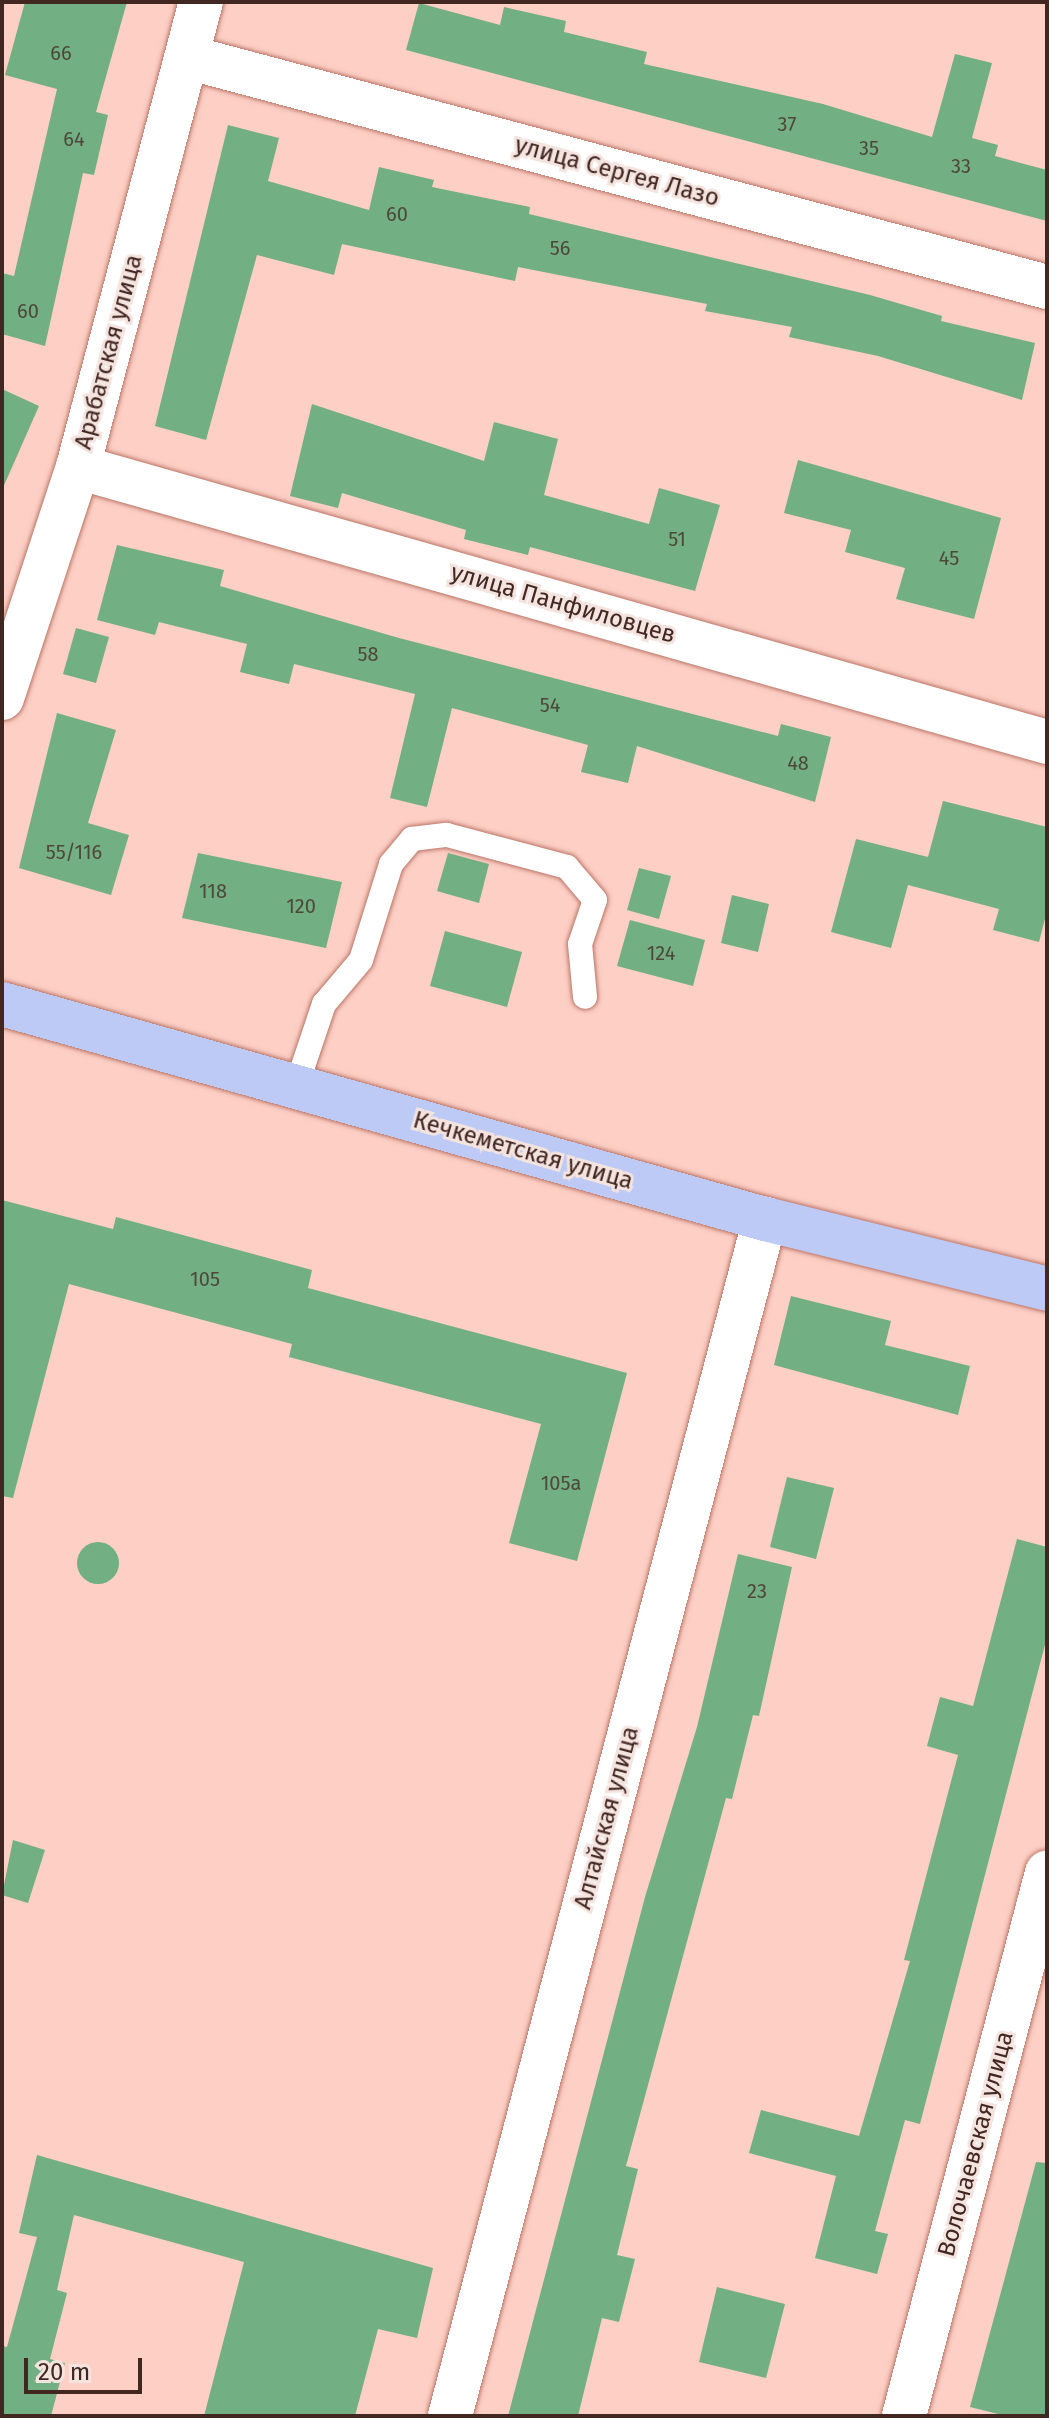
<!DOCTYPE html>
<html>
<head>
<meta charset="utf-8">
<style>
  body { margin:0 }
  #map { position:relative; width:1049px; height:2418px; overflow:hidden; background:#fdcfc5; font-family:"Fira Sans",sans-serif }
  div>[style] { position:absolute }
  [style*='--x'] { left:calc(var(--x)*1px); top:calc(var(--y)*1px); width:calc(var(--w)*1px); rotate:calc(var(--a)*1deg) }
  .building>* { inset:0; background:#72af83 }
  .round { border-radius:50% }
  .roads { filter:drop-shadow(0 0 2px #bb7567) drop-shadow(0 0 2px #bb7567) }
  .lane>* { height:24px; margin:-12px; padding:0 12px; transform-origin:12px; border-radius:12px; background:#fff }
  .street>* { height:44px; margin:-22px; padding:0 22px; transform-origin:22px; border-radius:22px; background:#fff }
  .primary>* { height:44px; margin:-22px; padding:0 22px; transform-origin:22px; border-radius:22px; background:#becaf6 }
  span { translate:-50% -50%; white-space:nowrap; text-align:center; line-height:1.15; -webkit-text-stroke:6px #f4e4e0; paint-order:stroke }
  .number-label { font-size:20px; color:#4e4839 }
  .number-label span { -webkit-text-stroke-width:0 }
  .street-label { font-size:24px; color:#422620 }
  .frame { position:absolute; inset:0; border:4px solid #422620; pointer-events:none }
  .scale { position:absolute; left:24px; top:2358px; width:118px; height:36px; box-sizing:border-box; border:4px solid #422620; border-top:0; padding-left:10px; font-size:24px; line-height:28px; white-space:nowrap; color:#422620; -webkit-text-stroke:6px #f4e4e0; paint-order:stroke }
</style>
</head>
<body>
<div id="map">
  <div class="building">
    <div style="clip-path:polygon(25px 2px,127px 2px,96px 112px,108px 115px,94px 175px,83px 173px,45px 346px,2px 334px,2px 273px,14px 276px,57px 89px,5px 75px)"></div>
    <div style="clip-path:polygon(419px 3px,500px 25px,504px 7px,566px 21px,564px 32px,647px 52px,644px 64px,823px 104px,932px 137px,955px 54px,992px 63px,972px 138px,998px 145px,995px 156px,1047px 170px,1047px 221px,406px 50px)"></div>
    <div style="clip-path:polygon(228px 125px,279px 138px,268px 181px,369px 210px,379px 167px,434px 180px,432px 187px,530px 207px,529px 214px,870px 295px,942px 316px,941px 321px,1035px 343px,1022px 400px,878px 356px,789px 337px,792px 327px,705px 311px,707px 304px,518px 267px,515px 281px,342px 244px,334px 275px,257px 255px,206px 440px,155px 426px)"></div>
    <div style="clip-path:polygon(2px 389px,39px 406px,2px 490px)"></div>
    <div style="clip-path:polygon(312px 404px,484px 461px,494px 422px,558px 439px,544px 495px,649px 524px,659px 488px,720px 505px,695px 591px,530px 547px,528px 555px,464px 539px,466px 530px,342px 493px,338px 508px,290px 496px)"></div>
    <div style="clip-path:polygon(798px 460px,1001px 518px,974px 619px,896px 599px,905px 568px,845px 552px,851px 530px,784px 513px)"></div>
    <div style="clip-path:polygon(117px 545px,224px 570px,220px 586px,399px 638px,778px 736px,781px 724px,831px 737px,815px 802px,637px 746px,628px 783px,581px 772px,588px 745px,452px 708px,427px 807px,390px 798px,415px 694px,294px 664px,289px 684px,240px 672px,247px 644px,159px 622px,155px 635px,97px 620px)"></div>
    <div style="clip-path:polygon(76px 628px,109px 637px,96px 683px,63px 674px)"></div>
    <div style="clip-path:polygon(57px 713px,116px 730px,88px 823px,129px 835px,111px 895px,19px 868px)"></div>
    <div style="clip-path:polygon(943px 801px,1047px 827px,1047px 911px,1039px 942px,993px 930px,999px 909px,908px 885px,891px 948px,831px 932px,856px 839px,928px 857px)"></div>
    <div style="clip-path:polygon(198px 853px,342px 882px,326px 948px,182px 918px)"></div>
    <div style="clip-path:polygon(448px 853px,489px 864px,479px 903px,437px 891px)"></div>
    <div style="clip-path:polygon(639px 868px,671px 876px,659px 919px,627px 910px)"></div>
    <div style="clip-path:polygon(732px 895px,769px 904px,758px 952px,721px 943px)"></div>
    <div style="clip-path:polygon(630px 920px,705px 940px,693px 986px,617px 966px)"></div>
    <div style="clip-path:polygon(445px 931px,522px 952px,507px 1007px,430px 986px)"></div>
    <div style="clip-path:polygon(2px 1200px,113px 1229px,116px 1217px,312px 1270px,308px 1288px,627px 1373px,577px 1561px,509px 1543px,541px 1424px,289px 1357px,292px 1344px,69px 1284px,13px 1498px,2px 1496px)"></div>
    <div style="clip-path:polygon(791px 1296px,891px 1321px,885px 1345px,970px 1366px,958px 1415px,774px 1365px)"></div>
    <div style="clip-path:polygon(787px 1477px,834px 1488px,816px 1559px,770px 1547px)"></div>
    <div style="clip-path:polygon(1017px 1539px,1047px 1547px,1047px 1637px,920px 2124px,905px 2120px,875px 2231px,888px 2234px,877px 2274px,815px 2258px,836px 2176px,749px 2153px,761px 2110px,859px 2136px,910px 1961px,904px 1960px,958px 1755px,927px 1746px,940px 1697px,973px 1706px)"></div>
    <div class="round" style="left:77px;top:1542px;width:42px;height:42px"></div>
    <div style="clip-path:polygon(738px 1554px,792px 1567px,759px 1716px,753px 1715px,732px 1799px,726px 1798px,626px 2166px,638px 2169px,617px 2255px,635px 2259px,619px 2322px,602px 2318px,578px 2416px,508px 2416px,645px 1897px,697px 1727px)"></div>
    <div style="clip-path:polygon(13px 1840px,45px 1850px,28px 1903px,2px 1895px)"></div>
    <div style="clip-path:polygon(37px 2155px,433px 2268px,417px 2338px,378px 2329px,355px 2416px,204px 2416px,244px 2262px,74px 2215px,57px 2290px,67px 2293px,50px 2359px,65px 2363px,51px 2416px,2px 2416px,2px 2346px,7px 2347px,37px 2237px,19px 2233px)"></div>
    <div style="clip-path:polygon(1036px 2162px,1047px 2163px,1047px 2416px,1006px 2416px,970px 2407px)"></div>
    <div style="clip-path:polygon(717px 2287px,785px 2304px,766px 2378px,699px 2362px)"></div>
  </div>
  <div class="roads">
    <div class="lane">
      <div style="--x:296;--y:1087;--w:88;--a:-71.4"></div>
      <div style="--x:324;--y:1004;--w:57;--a:-49.9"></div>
      <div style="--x:361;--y:960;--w:101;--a:-72.6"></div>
      <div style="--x:391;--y:864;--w:33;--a:-50"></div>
      <div style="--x:412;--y:839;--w:35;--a:-7"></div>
      <div style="--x:447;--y:835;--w:124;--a:14.9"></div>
      <div style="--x:567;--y:867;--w:43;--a:49.7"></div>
      <div style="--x:595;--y:900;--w:46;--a:108.8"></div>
      <div style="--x:580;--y:944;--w:53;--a:84.6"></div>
    </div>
    <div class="street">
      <div style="--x:187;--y:57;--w:890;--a:14.97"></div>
      <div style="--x:78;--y:467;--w:1007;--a:15.84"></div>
      <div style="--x:2;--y:698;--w:243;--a:-71.8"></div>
      <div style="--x:78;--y:467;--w:481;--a:-75.2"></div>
      <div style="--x:450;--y:2416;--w:1238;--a:-75.26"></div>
      <div style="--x:904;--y:2416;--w:562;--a:-75.25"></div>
    </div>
    <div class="primary">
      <div style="--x:2;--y:1004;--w:793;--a:15.74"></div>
      <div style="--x:765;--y:1219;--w:291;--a:13.9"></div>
    </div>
  </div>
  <div class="number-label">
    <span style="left:61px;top:53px">66</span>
    <span style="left:787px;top:124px">37</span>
    <span style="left:74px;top:139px">64</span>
    <span style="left:869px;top:148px">35</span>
    <span style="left:961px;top:166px">33</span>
    <span style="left:397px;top:214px">60</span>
    <span style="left:560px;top:248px">56</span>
    <span style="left:28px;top:311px">60</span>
    <span style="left:677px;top:539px">51</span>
    <span style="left:949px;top:558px">45</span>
    <span style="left:368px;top:654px">58</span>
    <span style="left:550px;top:705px">54</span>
    <span style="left:798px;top:763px">48</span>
    <span style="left:74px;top:852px">55/116</span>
    <span style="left:213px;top:891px">118</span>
    <span style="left:301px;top:906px">120</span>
    <span style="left:661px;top:953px">124</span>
    <span style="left:205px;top:1279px">105</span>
    <span style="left:561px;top:1483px">105а</span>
    <span style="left:757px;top:1591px">23</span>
  </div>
  <div class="street-label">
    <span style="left:617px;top:172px;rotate:15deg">улица Сергея Лазо</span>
    <span style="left:109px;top:352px;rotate:-75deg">Арабатская улица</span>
    <span style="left:563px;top:604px;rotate:16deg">улица Панфиловцев</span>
    <span style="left:523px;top:1151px;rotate:16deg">Кечкеметская улица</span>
    <span style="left:607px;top:1818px;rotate:-75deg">Алтайская улица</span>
    <span style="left:976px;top:2144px;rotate:-75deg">Волочаевская улица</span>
  </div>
  <div class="frame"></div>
  <div class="scale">20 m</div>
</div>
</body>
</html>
